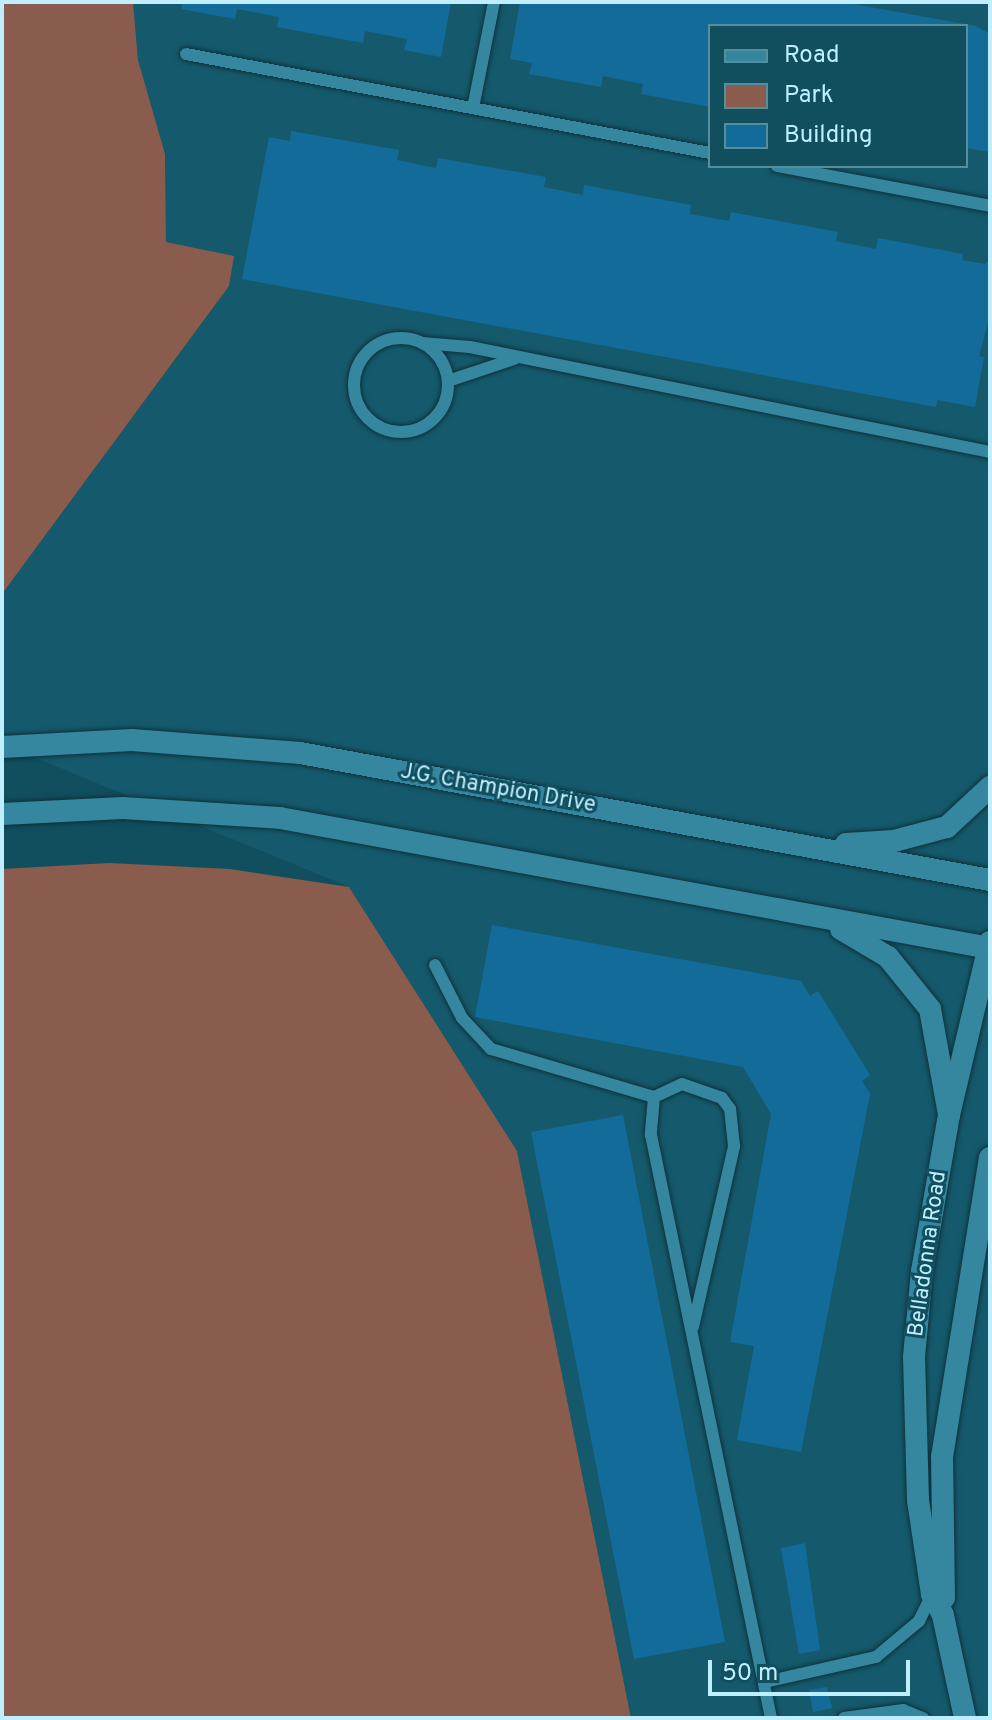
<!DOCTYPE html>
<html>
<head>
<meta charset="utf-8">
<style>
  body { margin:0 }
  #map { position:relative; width:992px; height:1720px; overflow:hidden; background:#114e5e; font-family:Overpass,sans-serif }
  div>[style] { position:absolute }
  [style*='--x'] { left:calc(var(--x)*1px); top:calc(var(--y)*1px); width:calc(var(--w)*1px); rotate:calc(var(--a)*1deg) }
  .built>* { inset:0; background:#155a6c }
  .green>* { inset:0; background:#8a5c4d }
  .building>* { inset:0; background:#136b9a }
  .roads { filter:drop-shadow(0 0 2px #0f313b) drop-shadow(0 0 2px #0f313b) }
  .service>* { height:12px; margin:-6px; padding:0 6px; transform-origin:6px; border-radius:6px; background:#34879e }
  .service>.ring { margin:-6px; padding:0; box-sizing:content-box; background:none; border:12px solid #34879e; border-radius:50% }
  .minor>* { height:22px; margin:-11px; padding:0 11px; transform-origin:11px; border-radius:11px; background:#34879e }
  .tertiary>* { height:22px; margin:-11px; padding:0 11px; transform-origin:11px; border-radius:11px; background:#34879e }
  span { translate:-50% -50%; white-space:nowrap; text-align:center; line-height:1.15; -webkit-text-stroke:6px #114e5e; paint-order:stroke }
  .street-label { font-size:22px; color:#bfeffe }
  .frame { position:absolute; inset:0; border:4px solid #bfeffe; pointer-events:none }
  .legend { position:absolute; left:708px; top:24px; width:260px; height:144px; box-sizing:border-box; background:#114e5e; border:2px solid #578e9e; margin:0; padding:10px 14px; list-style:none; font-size:24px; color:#bfeffe }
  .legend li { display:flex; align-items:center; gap:16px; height:40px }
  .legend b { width:40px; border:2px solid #578e9e }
  .scale { position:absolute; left:708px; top:1660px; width:202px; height:36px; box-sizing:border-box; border:4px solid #bfeffe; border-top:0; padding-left:10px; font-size:24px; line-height:28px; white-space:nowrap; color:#bfeffe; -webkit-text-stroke:6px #114e5e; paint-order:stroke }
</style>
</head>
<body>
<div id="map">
  <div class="built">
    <div style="clip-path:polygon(evenodd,133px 2px,990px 2px,990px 1718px,631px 1718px,517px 1151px,349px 887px,2px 744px,2px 594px,229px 286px,233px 256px,166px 242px,165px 154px,138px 60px,133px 2px,710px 26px,966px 26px,966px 166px,710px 166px,710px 26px)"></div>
  </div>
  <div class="green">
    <div style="clip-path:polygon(2px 2px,133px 2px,138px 60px,165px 154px,166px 242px,234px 256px,229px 286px,2px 594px)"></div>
    <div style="clip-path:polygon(109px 863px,230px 869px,349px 887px,517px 1151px,631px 1718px,2px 1718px,2px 869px)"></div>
  </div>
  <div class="building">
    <div style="clip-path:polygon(183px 2px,451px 2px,441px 57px,404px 50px,407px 39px,365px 31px,363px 43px,277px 27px,279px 17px,237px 9px,235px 19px,181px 9px)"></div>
    <div style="clip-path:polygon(520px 2px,842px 2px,976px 26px,990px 34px,990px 152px,966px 148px,966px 26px,710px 26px,710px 107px,641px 94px,643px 84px,603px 76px,601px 87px,529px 74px,532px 63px,510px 59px)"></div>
    <div style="clip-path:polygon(291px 131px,399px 150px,397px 160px,436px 168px,438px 158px,546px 177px,544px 187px,583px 195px,584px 185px,691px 205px,690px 214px,729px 221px,731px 212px,838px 232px,836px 241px,876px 249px,878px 238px,963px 254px,962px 260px,985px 264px,990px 259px,990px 316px,979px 356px,984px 357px,975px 407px,937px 400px,936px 407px,242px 279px,269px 137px,290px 141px)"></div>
    <div style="clip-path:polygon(492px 925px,801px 981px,810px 996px,818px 991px,870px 1075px,862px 1081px,870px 1094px,801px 1452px,737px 1440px,754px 1346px,730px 1342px,771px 1114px,743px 1067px,475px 1017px)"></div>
    <div style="clip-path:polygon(623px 1115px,725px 1642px,634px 1659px,531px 1132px)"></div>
    <div style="clip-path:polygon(805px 1543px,820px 1650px,799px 1654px,781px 1548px)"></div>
    <div style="clip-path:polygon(827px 1687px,832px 1708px,813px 1712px,809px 1690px)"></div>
  </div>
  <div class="roads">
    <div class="service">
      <div style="--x:186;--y:54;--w:533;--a:10.7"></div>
      <div style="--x:473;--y:108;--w:108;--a:-78.8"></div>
      <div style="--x:777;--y:166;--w:217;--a:10.6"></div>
      <div class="ring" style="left:354px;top:338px;width:82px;height:82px"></div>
      <div style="--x:422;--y:343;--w:48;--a:4.8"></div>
      <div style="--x:470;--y:347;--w:530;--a:11.42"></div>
      <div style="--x:448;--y:381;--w:70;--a:-18.4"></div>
      <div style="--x:435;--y:965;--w:59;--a:63"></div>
      <div style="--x:462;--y:1018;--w:42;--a:46.9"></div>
      <div style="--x:491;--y:1049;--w:170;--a:16.4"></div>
      <div style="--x:693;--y:1327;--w:186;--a:-77.2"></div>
      <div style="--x:734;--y:1146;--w:37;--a:-96"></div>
      <div style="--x:730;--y:1109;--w:14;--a:-126"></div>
      <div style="--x:722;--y:1098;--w:42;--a:-160.7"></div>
      <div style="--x:682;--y:1084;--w:31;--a:155"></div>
      <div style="--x:654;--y:1097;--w:38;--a:95"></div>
      <div style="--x:651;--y:1135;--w:595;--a:78.37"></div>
      <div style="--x:765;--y:1682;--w:114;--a:-12.7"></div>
      <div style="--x:876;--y:1657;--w:56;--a:-39.9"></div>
      <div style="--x:919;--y:1621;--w:30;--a:-64"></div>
      <div style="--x:844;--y:1718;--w:60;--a:-7.7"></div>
      <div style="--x:903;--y:1710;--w:22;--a:22"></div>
    </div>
    <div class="minor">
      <div style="--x:944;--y:1598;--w:141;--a:-90.8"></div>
      <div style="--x:942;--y:1457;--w:303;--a:-80.9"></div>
      <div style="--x:965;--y:1718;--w:105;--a:-102.1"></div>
      <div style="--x:943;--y:1615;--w:24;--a:-118"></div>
      <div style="--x:932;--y:1594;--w:95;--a:-98.5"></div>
      <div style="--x:918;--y:1500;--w:143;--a:-91.6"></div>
      <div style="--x:914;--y:1357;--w:86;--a:-84.7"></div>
      <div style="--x:922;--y:1271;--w:158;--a:-80.2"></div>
      <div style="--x:949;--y:1115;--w:178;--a:-76.7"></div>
    </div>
    <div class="tertiary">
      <div style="--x:2;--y:747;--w:130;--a:-3.1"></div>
      <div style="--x:132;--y:740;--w:169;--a:4.4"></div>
      <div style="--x:300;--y:753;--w:702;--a:10.43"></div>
      <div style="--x:2;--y:814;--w:121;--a:-2.8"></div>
      <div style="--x:123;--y:808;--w:157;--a:3.6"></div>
      <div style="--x:280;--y:818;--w:722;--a:10.38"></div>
      <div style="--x:846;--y:844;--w:48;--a:-3.6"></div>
      <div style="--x:894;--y:841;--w:55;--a:-14.8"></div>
      <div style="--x:947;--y:827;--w:59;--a:-42.9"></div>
      <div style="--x:841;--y:929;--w:55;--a:30.8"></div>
      <div style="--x:888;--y:957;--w:67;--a:51.1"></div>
      <div style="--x:930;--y:1009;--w:108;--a:79.8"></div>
    </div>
  </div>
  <div class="street-label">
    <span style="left:498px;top:789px;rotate:10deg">J.G. Champion Drive</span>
    <span style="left:928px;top:1254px;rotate:-82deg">Belladonna Road</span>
  </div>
  <div class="frame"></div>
  <ul class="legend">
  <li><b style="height:10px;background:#34879e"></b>Road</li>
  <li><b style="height:22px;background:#8a5c4d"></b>Park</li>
  <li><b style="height:22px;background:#136b9a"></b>Building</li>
  </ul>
  <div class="scale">50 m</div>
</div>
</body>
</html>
